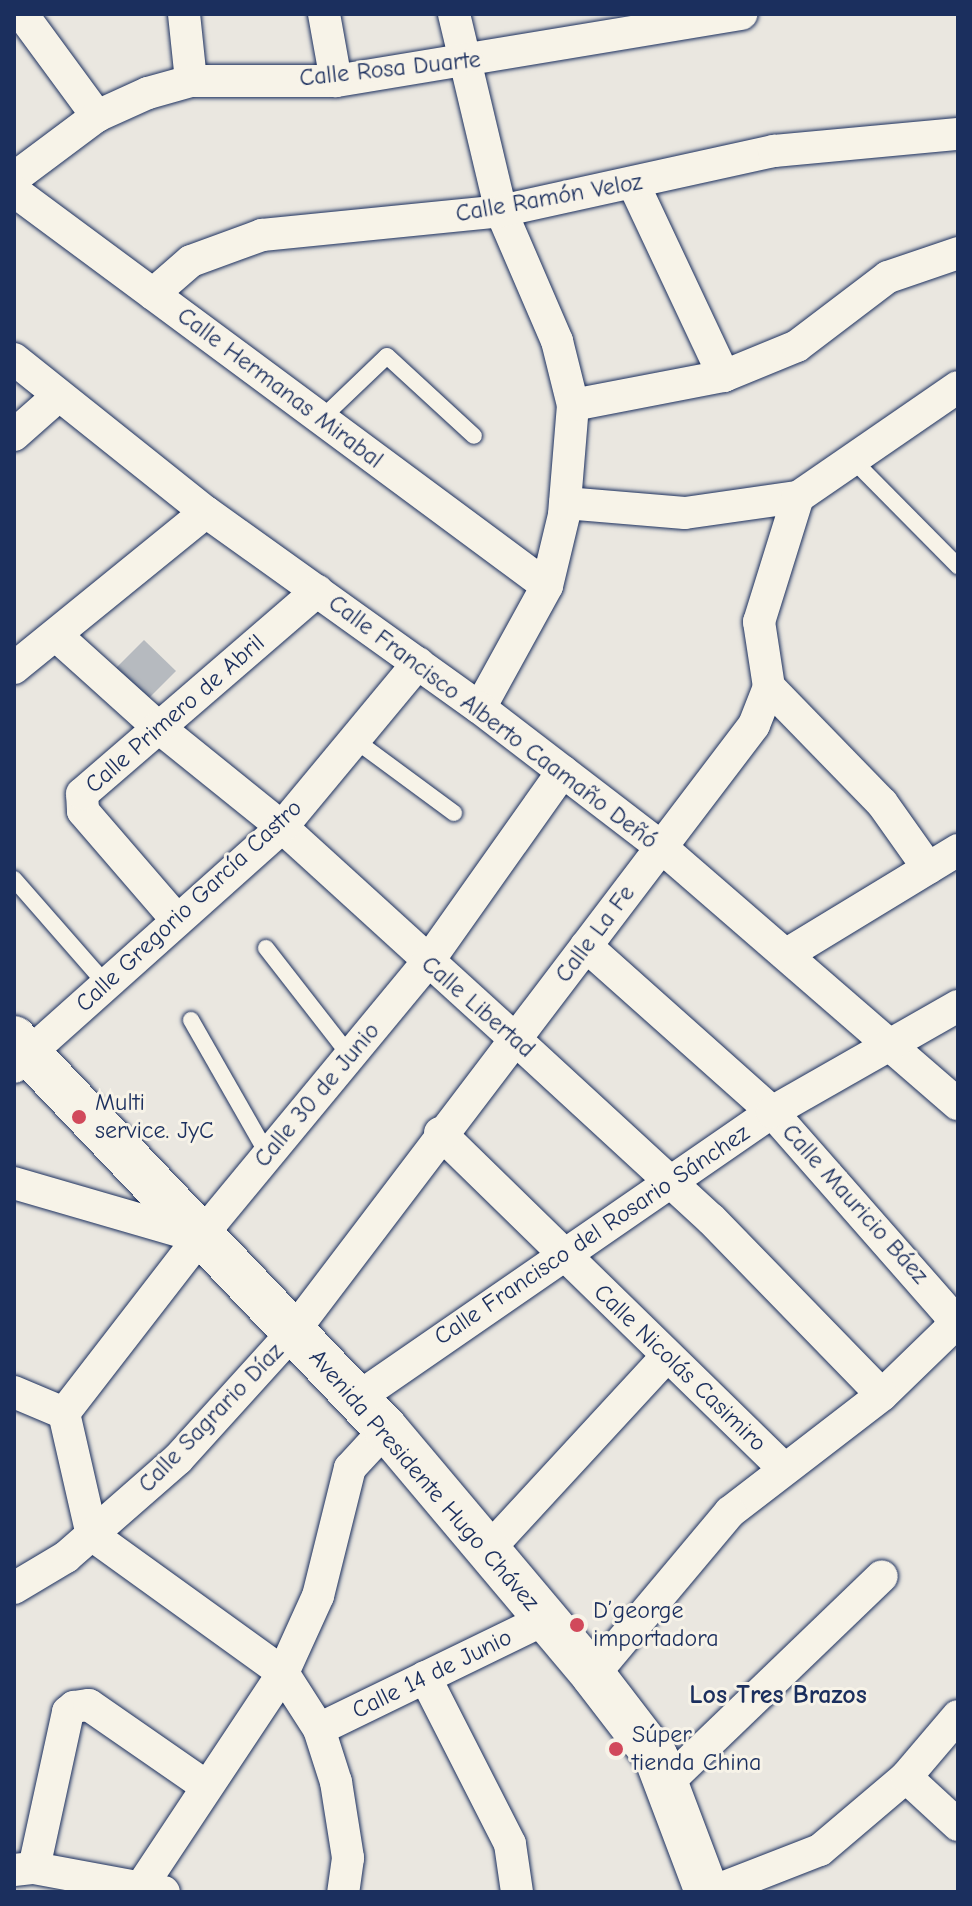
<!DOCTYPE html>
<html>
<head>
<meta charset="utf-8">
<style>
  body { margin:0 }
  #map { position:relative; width:972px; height:1906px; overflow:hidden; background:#eae7e0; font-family:"Comic Neue",sans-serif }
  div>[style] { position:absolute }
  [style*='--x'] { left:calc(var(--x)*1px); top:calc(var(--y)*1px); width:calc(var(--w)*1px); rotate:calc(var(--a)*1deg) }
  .building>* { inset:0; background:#b6babf }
  .roads { filter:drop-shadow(0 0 2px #1b2f5e) drop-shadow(0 0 2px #1b2f5e) }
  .service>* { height:16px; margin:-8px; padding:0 8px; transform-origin:8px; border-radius:8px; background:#f7f3e8 }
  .minor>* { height:32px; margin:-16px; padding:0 16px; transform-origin:16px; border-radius:16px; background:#f7f3e8 }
  .secondary>* { height:44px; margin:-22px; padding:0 22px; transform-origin:22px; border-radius:22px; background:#f7f3e8 }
  .dots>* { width:22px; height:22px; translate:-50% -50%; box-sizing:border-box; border:4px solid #f7f3e8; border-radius:50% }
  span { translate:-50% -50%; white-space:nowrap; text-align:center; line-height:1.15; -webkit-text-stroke:6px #f7f3e8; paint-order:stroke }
  .street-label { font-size:24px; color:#1b2f5e }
  .poi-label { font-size:24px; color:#1b2f5e }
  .left { translate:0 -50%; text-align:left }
  .neighbourhood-label { font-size:26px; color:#1b2f5e; font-weight:700 }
  .frame { position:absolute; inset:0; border:16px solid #1b2f5e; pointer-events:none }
</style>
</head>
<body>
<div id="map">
  <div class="building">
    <div style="clip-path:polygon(144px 640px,176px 671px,147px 700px,115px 669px)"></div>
  </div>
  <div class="roads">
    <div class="service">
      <div style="--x:321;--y:419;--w:91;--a:-43.7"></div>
      <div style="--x:387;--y:356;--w:118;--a:42.6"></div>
      <div style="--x:852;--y:459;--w:151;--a:45.3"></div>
      <div style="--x:355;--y:740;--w:123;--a:36.4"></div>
      <div style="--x:14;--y:879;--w:140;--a:48.8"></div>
      <div style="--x:266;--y:948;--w:137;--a:52.1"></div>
      <div style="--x:191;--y:1020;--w:155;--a:60.3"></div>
    </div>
    <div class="minor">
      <div style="--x:22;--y:14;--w:127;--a:53.7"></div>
      <div style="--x:184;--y:14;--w:67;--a:84"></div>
      <div style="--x:324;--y:14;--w:68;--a:79.8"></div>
      <div style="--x:454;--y:14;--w:203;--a:76.6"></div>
      <div style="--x:501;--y:211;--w:142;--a:66.7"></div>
      <div style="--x:557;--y:341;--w:66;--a:76"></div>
      <div style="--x:573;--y:405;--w:110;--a:94.7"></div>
      <div style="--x:564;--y:515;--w:73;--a:103.5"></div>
      <div style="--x:547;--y:586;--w:139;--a:118.8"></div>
      <div style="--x:14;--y:178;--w:104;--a:-36.8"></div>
      <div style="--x:97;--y:116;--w:56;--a:-24.3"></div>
      <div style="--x:148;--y:93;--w:45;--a:-15.6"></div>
      <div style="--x:191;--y:81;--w:145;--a:0"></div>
      <div style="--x:336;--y:81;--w:411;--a:-9.4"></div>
      <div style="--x:634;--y:185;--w:211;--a:64.8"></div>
      <div style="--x:14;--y:191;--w:663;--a:36.54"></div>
      <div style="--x:153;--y:294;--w:50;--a:-41"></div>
      <div style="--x:191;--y:261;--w:76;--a:-20.1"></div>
      <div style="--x:262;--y:235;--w:240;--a:-5.7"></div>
      <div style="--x:501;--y:211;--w:280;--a:-12.4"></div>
      <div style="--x:774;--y:151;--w:185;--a:-5.3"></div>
      <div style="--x:14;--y:359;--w:246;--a:38.6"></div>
      <div style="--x:206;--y:512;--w:337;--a:35.6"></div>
      <div style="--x:480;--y:708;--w:228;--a:37.5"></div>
      <div style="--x:661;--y:847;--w:393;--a:40.9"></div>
      <div style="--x:573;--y:405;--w:154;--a:-10.9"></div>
      <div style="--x:724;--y:376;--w:79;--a:-22.3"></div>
      <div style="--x:797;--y:346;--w:114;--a:-37.2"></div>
      <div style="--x:888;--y:277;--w:74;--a:-18.9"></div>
      <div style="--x:14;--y:435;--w:57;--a:-41.5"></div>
      <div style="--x:565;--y:503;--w:120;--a:4.8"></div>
      <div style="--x:685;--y:513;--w:114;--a:-8.1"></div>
      <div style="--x:798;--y:497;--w:194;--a:-34.5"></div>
      <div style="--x:58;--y:637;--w:135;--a:42"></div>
      <div style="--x:158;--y:727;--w:159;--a:38.9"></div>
      <div style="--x:282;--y:827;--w:314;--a:42.3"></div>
      <div style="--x:514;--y:1038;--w:268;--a:42.6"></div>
      <div style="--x:711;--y:1219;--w:245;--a:45.8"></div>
      <div style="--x:14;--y:668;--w:247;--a:-39.1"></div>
      <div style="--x:769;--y:687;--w:162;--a:45.8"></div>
      <div style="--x:882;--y:803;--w:80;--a:54.7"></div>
      <div style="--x:177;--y:920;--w:144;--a:-130.8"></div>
      <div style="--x:83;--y:811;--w:17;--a:-93"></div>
      <div style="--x:82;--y:794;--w:311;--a:-40.8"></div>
      <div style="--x:586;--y:946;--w:249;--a:41.7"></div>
      <div style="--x:772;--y:1112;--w:273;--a:48.7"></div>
      <div style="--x:952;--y:1317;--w:13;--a:103"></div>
      <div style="--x:949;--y:1330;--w:93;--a:135.9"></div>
      <div style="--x:882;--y:1395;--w:192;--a:142.4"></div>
      <div style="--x:730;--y:1512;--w:213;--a:130"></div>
      <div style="--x:787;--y:954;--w:200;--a:-31.3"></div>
      <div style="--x:14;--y:1067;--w:360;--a:-41.8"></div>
      <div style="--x:282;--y:827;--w:213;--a:-50.3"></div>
      <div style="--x:440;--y:1133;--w:481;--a:44.3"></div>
      <div style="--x:14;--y:1183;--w:194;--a:16.2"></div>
      <div style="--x:14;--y:1392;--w:54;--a:22.8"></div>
      <div style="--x:64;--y:1413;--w:125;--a:77.1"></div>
      <div style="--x:92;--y:1535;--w:236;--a:35.8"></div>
      <div style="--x:283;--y:1673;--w:67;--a:57.3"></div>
      <div style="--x:319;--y:1729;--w:56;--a:72.2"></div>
      <div style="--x:336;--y:1782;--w:77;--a:81"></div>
      <div style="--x:348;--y:1858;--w:34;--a:98"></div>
      <div style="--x:356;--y:1399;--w:505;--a:-34.6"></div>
      <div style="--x:772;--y:1112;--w:214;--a:-29.7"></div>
      <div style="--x:64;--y:1413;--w:222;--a:-52.3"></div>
      <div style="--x:200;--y:1237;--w:356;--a:-50.4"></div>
      <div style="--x:427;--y:963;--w:235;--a:-54.7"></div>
      <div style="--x:488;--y:1550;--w:264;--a:-47.3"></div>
      <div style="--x:14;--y:1588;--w:61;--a:-30.8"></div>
      <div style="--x:66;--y:1557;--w:149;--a:-41.2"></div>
      <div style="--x:178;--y:1459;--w:171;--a:-47.8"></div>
      <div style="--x:293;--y:1332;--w:762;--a:-52.78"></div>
      <div style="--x:754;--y:725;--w:41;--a:-68.5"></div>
      <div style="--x:769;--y:687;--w:66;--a:-98.7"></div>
      <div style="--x:759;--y:622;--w:131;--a:-72.7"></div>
      <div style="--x:425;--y:1677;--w:187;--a:63"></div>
      <div style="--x:510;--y:1844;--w:49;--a:81.7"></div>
      <div style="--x:319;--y:1729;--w:252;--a:-25.9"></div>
      <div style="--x:906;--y:1777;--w:71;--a:42.7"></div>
      <div style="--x:667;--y:1783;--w:298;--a:-43.9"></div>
      <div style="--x:34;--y:1868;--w:160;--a:-77.7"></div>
      <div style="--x:68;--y:1712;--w:8;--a:-40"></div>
      <div style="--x:74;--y:1707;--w:15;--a:-8"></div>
      <div style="--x:89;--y:1705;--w:142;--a:34.7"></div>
      <div style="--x:14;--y:1870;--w:20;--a:-6"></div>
      <div style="--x:34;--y:1868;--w:132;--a:10.5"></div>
      <div style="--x:141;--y:1887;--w:257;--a:-56.4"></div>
      <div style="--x:283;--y:1673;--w:85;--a:-65.6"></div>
      <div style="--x:318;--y:1596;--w:132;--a:-76"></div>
      <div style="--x:350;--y:1468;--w:53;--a:-47.3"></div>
      <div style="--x:712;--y:1892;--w:116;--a:-21.3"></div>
      <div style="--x:820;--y:1850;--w:113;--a:-40.3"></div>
      <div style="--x:906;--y:1777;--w:80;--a:-49.6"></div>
    </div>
    <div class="secondary">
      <div style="--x:14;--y:1038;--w:540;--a:46.43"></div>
      <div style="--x:386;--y:1429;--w:322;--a:49.9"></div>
      <div style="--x:593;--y:1675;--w:103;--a:52.5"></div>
      <div style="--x:656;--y:1757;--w:144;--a:69.3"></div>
    </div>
  </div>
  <div class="dots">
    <div style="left:79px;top:1117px;background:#d1495b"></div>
    <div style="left:577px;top:1625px;background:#d1495b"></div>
    <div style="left:616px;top:1749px;background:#d1495b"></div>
  </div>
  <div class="street-label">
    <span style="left:390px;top:69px;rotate:-6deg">Calle Rosa Duarte</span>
    <span style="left:549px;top:198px;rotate:-10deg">Calle Ramón Veloz</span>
    <span style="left:280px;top:388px;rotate:37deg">Calle Hermanas Mirabal</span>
    <span style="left:175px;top:714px;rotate:-41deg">Calle Primero de Abril</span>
    <span style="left:493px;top:722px;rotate:37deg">Calle Francisco Alberto Caamaño Deñó</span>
    <span style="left:189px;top:906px;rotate:-43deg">Calle Gregorio García Castro</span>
    <span style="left:595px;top:934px;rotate:-53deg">Calle La Fe</span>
    <span style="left:478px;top:1007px;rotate:41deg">Calle Libertad</span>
    <span style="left:317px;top:1095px;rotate:-50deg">Calle 30 de Junio</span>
    <span style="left:855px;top:1204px;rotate:48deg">Calle Mauricio Báez</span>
    <span style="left:592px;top:1235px;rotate:-34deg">Calle Francisco del Rosario Sánchez</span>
    <span style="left:680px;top:1368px;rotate:44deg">Calle Nicolás Casimiro</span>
    <span style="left:211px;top:1418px;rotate:-46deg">Calle Sagrario Díaz</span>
    <span style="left:424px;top:1480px;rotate:49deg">Avenida Presidente Hugo Chávez</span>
    <span style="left:432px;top:1674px;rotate:-26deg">Calle 14 de Junio</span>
  </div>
  <div class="poi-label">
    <span class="left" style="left:95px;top:1117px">Multi<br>service. JyC</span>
    <span class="left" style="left:593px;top:1625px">D’george<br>importadora</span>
    <span class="left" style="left:632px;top:1749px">Súper<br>tienda China</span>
  </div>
  <div class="neighbourhood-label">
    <span style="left:778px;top:1696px">Los Tres Brazos</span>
  </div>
  <div class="frame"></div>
</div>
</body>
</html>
